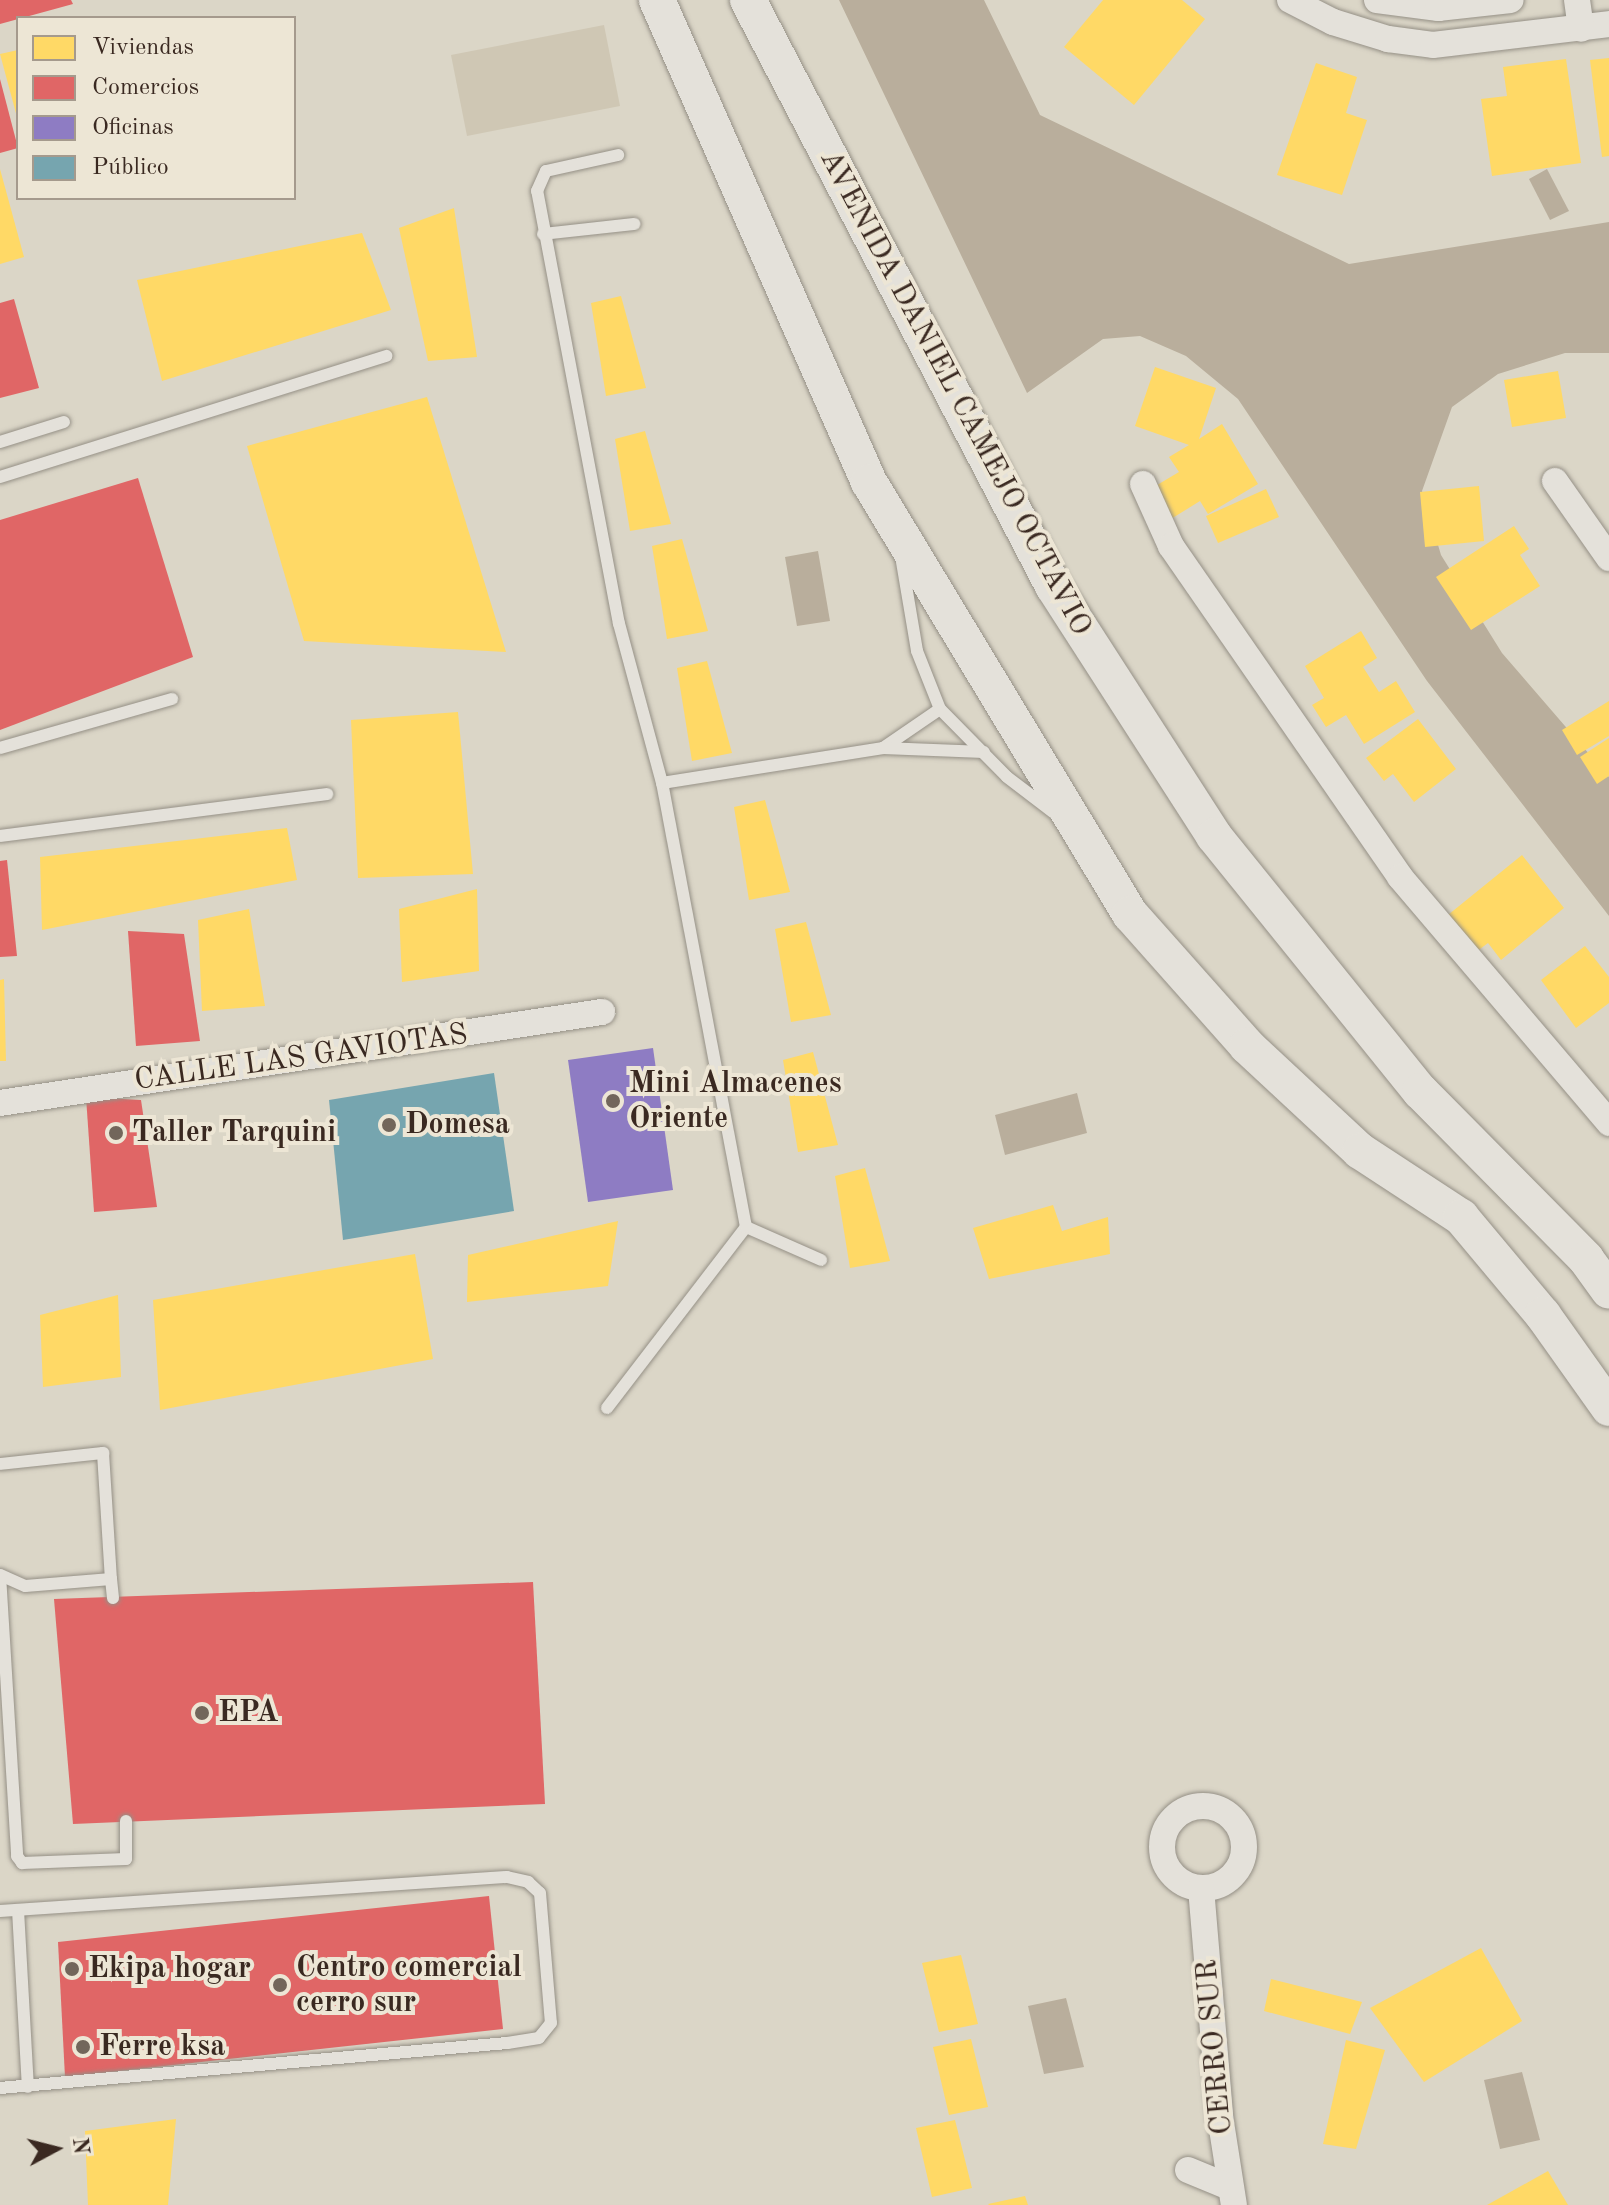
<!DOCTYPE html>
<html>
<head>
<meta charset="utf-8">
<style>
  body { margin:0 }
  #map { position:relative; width:1609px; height:2205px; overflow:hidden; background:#dbd6c7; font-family:"Old Standard TT",serif }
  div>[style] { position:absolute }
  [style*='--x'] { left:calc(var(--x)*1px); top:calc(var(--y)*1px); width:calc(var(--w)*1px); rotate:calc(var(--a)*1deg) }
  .green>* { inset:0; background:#cfc7b4 }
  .water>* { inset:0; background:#b9ae9c }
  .homes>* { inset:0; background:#ffd966 }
  .shops>* { inset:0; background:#e06666 }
  .offices>* { inset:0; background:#8e7cc3 }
  .public>* { inset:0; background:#76a5af }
  .roads { filter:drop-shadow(0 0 2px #959086) drop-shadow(0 0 2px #959086) }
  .service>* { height:12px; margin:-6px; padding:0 6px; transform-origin:6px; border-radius:6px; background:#e4e1da }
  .minor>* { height:26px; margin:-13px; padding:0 13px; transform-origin:13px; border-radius:13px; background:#e4e1da }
  .minor>.ring { margin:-13px; padding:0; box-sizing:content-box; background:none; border:26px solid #e4e1da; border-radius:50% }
  .secondary>* { height:36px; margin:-18px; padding:0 18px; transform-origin:18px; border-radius:18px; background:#e4e1da }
  .dots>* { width:22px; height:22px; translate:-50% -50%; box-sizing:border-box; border:4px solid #ede6d5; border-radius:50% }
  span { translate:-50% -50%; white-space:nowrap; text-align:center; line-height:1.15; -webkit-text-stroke:8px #ede6d5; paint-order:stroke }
  .street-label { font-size:30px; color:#3a2921 }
  .poi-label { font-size:30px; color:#3a2921; font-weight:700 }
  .left { translate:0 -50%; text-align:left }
  .legend { position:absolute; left:16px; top:16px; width:280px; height:184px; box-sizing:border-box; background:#ede6d5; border:2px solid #a59a8d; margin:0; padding:10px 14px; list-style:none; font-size:24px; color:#3a2921 }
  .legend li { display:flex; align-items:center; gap:16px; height:40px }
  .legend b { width:40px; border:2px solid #a59a8d }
  .north { position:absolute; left:16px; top:2109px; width:80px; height:80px; -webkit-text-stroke:6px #ede6d5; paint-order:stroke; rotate:83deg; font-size:22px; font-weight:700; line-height:32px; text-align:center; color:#3a2921 }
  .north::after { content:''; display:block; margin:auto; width:28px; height:36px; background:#3a2921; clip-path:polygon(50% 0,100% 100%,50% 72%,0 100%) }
</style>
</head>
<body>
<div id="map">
  <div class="green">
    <div style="clip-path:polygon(604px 25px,620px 106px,467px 136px,451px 55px)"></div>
  </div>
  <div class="water">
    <div style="clip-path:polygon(839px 0,984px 0,1040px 115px,1349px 264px,1609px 222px,1609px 353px,1565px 353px,1498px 374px,1452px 407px,1422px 491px,1441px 555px,1502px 653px,1609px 777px,1609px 916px,1427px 681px,1238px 399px,1186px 356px,1140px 336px,1103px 339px,1027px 393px)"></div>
    <div style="clip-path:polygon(1547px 169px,1569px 211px,1550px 220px,1529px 179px)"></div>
    <div style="clip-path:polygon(818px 551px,830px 621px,797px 626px,785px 557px)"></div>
    <div style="clip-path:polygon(1077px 1093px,1087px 1133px,1005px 1155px,995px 1115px)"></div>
    <div style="clip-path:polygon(1066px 1998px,1084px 2067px,1044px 2074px,1028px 2006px)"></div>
    <div style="clip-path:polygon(1522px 2072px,1540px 2140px,1500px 2149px,1484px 2080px)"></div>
  </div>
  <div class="homes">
    <div style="clip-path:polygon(1103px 0,1182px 0,1205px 19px,1134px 105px,1064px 47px)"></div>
    <div style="clip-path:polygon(18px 50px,18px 117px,17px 117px,0 54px)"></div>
    <div style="clip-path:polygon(1609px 58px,1609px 156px,1602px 157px,1590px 60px)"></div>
    <div style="clip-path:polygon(1566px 59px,1581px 163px,1492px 176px,1481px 99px,1507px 96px,1503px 67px)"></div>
    <div style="clip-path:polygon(1316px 63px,1357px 77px,1346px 113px,1367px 120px,1342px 195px,1277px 175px)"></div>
    <div style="clip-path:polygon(0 169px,24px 257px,0 264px)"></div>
    <div style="clip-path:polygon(454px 208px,477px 357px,428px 361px,399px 228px)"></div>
    <div style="clip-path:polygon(362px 233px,391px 310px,162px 381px,137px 280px)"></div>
    <div style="clip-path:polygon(621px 296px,646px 388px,606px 396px,591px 303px)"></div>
    <div style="clip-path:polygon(1155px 367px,1216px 388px,1199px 439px,1222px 424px,1258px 484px,1208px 514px,1200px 501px,1171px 519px,1152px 488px,1179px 472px,1169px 457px,1189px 445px,1135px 426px)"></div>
    <div style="clip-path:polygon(1558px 371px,1566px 418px,1512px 427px,1504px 380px)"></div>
    <div style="clip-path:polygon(427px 397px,506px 652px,304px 641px,247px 446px)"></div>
    <div style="clip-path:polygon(645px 431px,671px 524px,630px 531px,615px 439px)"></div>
    <div style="clip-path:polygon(1479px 486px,1484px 541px,1425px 547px,1420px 492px)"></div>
    <div style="clip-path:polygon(1266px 489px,1279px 517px,1218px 543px,1206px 516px)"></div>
    <div style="clip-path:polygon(1514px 526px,1529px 549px,1520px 555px,1540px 586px,1471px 630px,1436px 577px)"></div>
    <div style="clip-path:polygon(682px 539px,708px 631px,667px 639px,652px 546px)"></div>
    <div style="clip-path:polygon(1361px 631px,1377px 658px,1363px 667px,1379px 692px,1396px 681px,1415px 712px,1364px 744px,1346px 715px,1326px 727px,1312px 705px,1324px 698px,1305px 666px)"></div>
    <div style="clip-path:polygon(707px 661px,732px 753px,692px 761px,677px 668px)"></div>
    <div style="clip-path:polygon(1609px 701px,1609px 736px,1577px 755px,1562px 730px)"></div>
    <div style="clip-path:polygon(458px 712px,473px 874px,358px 878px,351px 720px)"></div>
    <div style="clip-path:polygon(1418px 719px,1456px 769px,1414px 802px,1393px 774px,1384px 781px,1366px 758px)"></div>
    <div style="clip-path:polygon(1609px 738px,1609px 776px,1597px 784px,1580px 757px)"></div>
    <div style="clip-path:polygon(765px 800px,790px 892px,749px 900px,734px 807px)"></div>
    <div style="clip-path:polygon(287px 828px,297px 880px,42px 930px,40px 857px)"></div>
    <div style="clip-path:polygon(1522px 855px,1564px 908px,1501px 960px,1488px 943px,1472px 955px,1443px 919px)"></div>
    <div style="clip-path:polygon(477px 889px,479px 971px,402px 982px,399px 909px)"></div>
    <div style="clip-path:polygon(249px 909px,265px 1006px,202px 1011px,198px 920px)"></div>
    <div style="clip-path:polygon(806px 922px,831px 1015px,791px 1022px,775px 929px)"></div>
    <div style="clip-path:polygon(1585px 946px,1609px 977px,1609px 1003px,1576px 1028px,1541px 980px)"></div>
    <div style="clip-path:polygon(4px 979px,6px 1061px,0 1061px,0 980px)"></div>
    <div style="clip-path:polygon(813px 1052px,838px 1145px,798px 1152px,783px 1060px)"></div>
    <div style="clip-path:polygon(865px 1168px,890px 1261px,850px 1268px,835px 1176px)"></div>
    <div style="clip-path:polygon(1053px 1205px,1062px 1231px,1108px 1217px,1110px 1254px,989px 1279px,973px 1228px)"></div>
    <div style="clip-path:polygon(618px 1221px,608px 1286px,467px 1302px,468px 1255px)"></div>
    <div style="clip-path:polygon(415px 1254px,433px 1359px,160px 1410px,153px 1300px)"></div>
    <div style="clip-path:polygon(118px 1295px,121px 1377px,43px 1387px,40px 1315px)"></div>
    <div style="clip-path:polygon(1481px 1948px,1522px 2021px,1424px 2082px,1370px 2008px)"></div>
    <div style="clip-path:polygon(961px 1955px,978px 2024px,939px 2032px,922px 1963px)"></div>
    <div style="clip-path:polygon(1271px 1979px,1362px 2002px,1350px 2034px,1264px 2011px)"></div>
    <div style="clip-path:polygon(971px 2039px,988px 2107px,949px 2115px,933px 2047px)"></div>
    <div style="clip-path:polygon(1346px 2040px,1385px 2050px,1356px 2149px,1323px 2144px)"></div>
    <div style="clip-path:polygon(176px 2119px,168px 2205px,88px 2205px,85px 2131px)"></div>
    <div style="clip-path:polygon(955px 2120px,972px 2188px,932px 2197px,916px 2128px)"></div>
    <div style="clip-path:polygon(1548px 2171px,1568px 2205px,1487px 2205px)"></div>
    <div style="clip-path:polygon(1025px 2196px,1028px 2205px,989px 2205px,988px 2204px)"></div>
  </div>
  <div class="shops">
    <div style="clip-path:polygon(0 0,71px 0,73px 4px,0 24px)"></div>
    <div style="clip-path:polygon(0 79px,18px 148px,0 153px)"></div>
    <div style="clip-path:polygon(14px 299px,39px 388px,0 398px,0 303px)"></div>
    <div style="clip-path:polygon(138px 478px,193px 657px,0 730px,0 520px)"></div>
    <div style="clip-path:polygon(7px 860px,17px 956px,0 957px,0 861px)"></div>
    <div style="clip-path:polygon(128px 931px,184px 934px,200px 1041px,136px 1046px)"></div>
    <div style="clip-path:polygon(86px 1097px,141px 1100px,157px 1207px,94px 1212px)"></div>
    <div style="clip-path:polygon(533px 1582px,545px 1804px,73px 1824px,54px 1599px)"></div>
    <div style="clip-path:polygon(489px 1896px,503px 2029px,65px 2077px,58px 1942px)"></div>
  </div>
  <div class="offices">
    <div style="clip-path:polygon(653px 1048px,673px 1190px,588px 1202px,568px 1060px)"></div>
  </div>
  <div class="public">
    <div style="clip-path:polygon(494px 1073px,514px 1211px,343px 1240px,329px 1100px)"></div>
  </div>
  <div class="roads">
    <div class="service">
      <div style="--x:543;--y:234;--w:92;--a:-6.3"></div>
      <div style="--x:0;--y:442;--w:67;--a:-17.4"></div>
      <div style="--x:0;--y:477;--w:405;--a:-17.4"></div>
      <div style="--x:902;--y:562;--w:90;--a:80.4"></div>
      <div style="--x:917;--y:651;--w:62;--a:68.4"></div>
      <div style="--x:940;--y:709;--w:95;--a:45.4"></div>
      <div style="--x:1007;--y:777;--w:58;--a:37.3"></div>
      <div style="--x:0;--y:748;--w:179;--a:-15.9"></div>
      <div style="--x:883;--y:748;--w:69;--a:-34.4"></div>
      <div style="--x:662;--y:783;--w:224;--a:-9"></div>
      <div style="--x:883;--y:748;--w:101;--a:2.3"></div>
      <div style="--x:0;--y:836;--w:330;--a:-7.3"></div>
      <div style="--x:746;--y:1227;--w:82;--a:23.7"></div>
      <div style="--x:607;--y:1408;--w:228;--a:-52.5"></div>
      <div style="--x:746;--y:1227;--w:452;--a:-100.7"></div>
      <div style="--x:662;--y:783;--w:165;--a:-105.1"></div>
      <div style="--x:619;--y:624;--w:441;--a:-100.7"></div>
      <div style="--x:537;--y:191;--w:22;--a:-66"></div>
      <div style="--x:546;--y:171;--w:74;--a:-12.5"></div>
      <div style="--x:0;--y:1464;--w:104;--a:-6.1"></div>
      <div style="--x:103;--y:1453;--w:126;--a:86.4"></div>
      <div style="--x:113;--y:1598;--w:19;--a:-96"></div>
      <div style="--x:111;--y:1579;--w:86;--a:175.3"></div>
      <div style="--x:25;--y:1586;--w:27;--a:-156"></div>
      <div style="--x:0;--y:1575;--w:282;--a:86.5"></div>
      <div style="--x:17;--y:1856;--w:9;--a:54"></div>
      <div style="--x:22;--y:1863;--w:104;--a:-2.2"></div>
      <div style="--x:126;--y:1859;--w:38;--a:-90"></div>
      <div style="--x:18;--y:1910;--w:177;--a:86.8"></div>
      <div style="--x:0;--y:1911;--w:508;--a:-3.84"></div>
      <div style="--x:507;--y:1877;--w:22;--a:13"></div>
      <div style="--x:528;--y:1882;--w:16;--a:43"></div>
      <div style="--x:540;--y:1893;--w:130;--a:85.2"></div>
      <div style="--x:551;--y:2023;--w:19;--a:129"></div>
      <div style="--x:539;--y:2038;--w:32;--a:171"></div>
      <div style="--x:507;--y:2043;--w:509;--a:174.93"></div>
    </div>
    <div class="minor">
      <div style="--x:1290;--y:0;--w:48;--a:27.1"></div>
      <div style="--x:1333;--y:22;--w:58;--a:17.2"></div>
      <div style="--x:1388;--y:39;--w:45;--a:7.6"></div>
      <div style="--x:1433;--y:45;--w:177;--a:-6.8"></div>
      <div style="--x:1377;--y:0;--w:62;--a:7.5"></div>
      <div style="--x:1438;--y:8;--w:73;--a:-6.3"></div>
      <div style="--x:1577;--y:0;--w:29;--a:82"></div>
      <div style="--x:1555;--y:481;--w:94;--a:55"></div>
      <div style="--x:1143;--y:484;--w:68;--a:65.7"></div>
      <div style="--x:1171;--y:546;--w:402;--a:55.3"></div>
      <div style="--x:1400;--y:877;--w:323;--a:49.6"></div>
      <div style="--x:0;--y:1103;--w:609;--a:-8.6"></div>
      <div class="ring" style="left:1162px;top:1806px;width:56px;height:56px"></div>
      <div style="--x:1201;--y:1888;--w:229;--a:85.2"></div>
      <div style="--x:1220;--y:2116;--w:90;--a:81.1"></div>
      <div style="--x:1188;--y:2170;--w:44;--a:22.5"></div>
    </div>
    <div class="secondary">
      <div style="--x:657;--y:0;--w:527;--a:66.26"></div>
      <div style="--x:869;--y:482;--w:505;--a:58.86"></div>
      <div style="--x:1130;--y:914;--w:176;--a:48.4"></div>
      <div style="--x:1247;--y:1046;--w:154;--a:42.9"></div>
      <div style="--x:1360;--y:1151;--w:121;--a:33.2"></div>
      <div style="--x:1461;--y:1217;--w:128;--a:50.1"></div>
      <div style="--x:1543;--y:1315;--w:114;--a:54.6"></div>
      <div style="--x:748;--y:0;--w:661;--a:62.5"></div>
      <div style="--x:1053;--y:586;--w:297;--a:57.2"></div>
      <div style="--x:1214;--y:836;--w:328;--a:51.1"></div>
      <div style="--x:1420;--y:1091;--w:236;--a:45.3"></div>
      <div style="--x:1586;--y:1259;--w:39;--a:54"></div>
    </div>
  </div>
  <div class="dots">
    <div style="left:613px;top:1101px;background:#72665b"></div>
    <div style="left:389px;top:1125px;background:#72665b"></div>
    <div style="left:116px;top:1133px;background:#72665b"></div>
    <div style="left:202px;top:1713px;background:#72665b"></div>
    <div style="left:72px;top:1969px;background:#72665b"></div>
    <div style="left:280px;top:1985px;background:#72665b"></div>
    <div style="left:83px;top:2047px;background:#72665b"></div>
  </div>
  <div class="street-label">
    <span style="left:955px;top:393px;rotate:62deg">AVENIDA DANIEL CAMEJO OCTAVIO</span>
    <span style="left:301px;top:1058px;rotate:-8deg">CALLE LAS GAVIOTAS</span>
    <span style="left:1215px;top:2047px;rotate:-95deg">CERRO SUR</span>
  </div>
  <div class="poi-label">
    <span class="left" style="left:629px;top:1101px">Mini Almacenes<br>Oriente</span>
    <span class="left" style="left:405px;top:1125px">Domesa</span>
    <span class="left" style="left:132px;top:1133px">Taller Tarquini</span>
    <span class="left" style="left:218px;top:1713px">EPA</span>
    <span class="left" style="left:296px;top:1985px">Centro comercial<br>cerro sur</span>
    <span class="left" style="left:88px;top:1969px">Ekipa hogar</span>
    <span class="left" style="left:99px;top:2047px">Ferre ksa</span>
  </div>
  <ul class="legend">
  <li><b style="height:22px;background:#ffd966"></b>Viviendas</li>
  <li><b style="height:22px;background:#e06666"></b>Comercios</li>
  <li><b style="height:22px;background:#8e7cc3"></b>Oficinas</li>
  <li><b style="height:22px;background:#76a5af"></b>Público</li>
  </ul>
  <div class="north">N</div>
</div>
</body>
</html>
